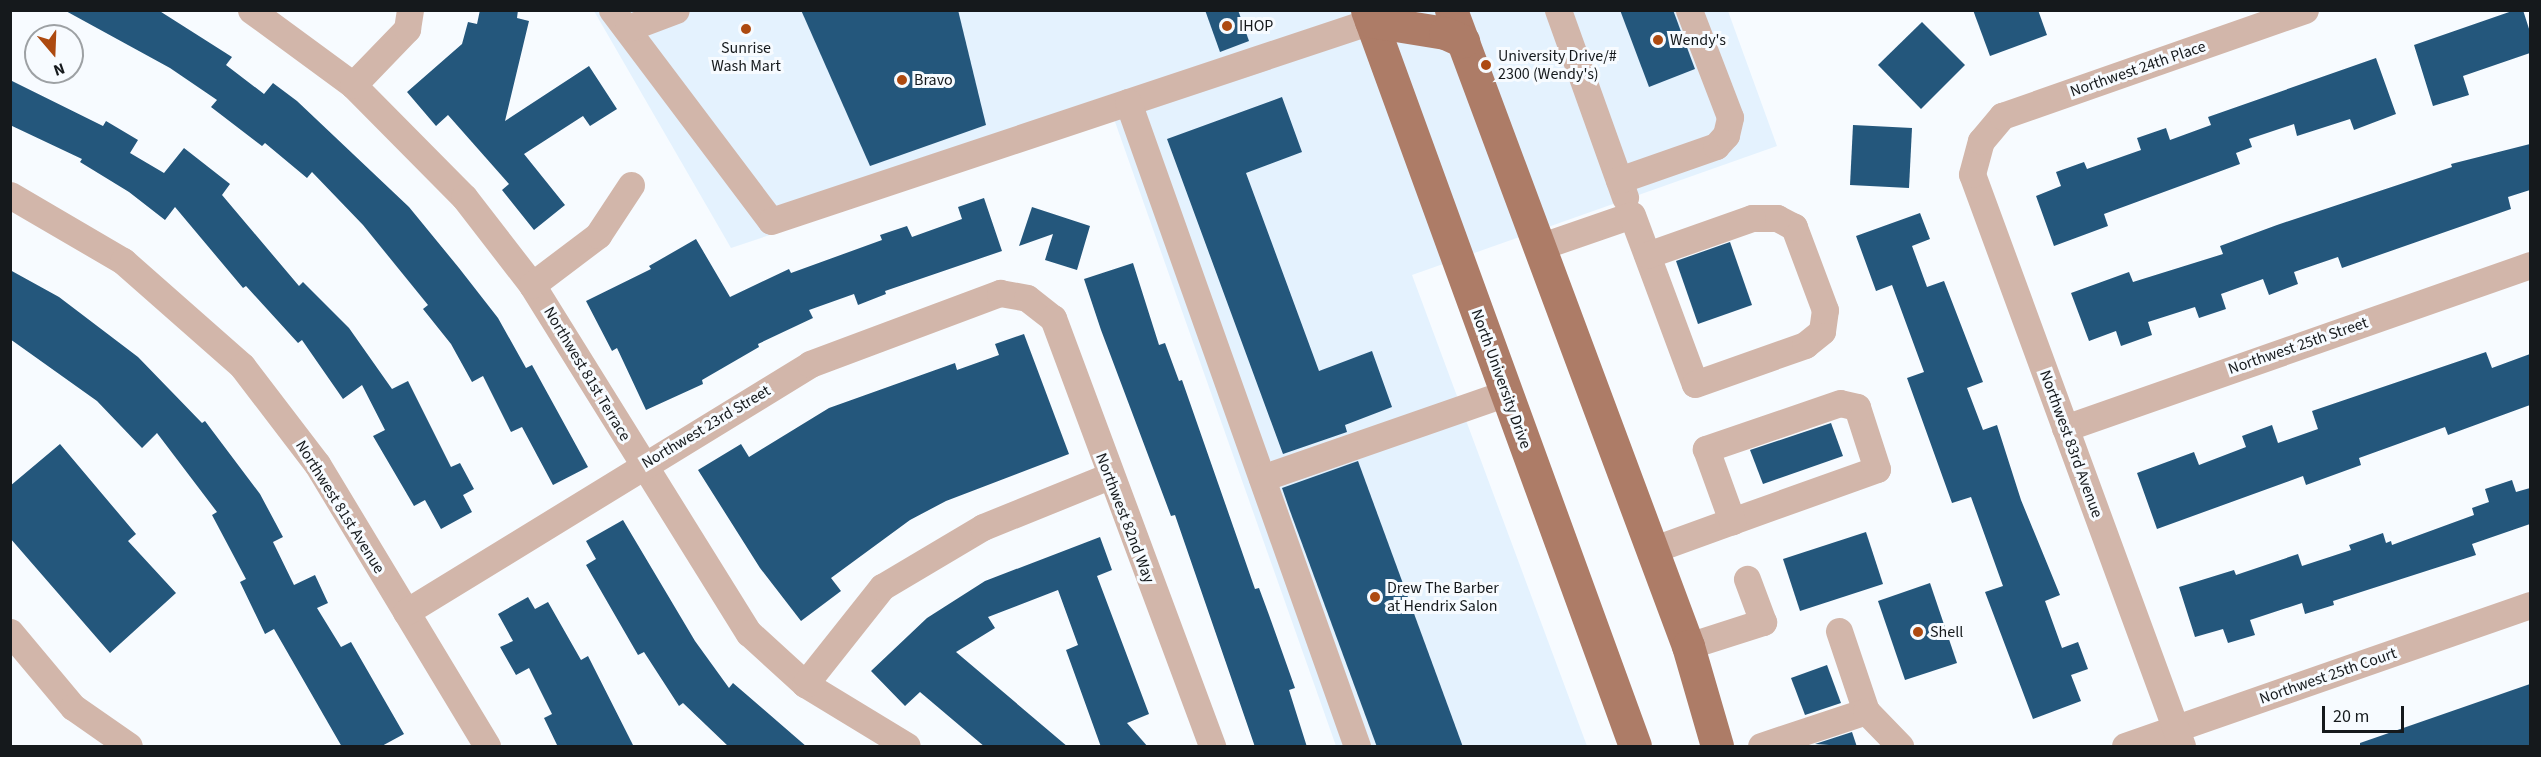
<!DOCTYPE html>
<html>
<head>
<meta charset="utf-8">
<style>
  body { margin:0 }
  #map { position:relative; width:2541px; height:757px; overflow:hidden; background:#f7fbff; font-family:"Source Sans 3",sans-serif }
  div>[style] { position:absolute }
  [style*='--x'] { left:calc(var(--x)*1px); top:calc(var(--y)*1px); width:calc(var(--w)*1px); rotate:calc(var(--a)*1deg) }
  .built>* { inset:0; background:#e4f2fe }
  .building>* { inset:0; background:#24577c }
  .minor>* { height:27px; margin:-13.5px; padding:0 13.5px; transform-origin:13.5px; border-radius:13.5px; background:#d2b6aa }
  .major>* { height:33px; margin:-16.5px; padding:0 16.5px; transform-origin:16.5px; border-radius:16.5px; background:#ad7c67 }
  .dots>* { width:16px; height:16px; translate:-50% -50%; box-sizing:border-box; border:3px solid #f7fbff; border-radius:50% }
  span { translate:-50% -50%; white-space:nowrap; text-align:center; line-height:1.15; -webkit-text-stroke:6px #f7fbff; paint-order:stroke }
  .poi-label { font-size:16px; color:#15191c }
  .left { translate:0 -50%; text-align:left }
  .street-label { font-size:16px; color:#15191c }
  .frame { position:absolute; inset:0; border:12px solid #15191c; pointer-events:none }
  .north { position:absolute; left:24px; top:24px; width:60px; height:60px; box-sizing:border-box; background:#f7fbff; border:2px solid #9da1a4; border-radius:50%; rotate:161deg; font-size:16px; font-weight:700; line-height:24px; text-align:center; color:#15191c }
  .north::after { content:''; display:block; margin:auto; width:21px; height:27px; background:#ad4a10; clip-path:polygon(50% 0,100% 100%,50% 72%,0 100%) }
  .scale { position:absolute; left:2322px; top:706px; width:82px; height:27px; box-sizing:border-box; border:3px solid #15191c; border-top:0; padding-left:8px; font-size:18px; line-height:21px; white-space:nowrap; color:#15191c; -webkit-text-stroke:4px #f7fbff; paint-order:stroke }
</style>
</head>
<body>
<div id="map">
  <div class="built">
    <div style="clip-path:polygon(594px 11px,1728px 11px,1777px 146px,1412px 275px,1587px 746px,1336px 746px,1114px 119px,731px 248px)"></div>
  </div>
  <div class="building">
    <div style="clip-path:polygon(64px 10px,158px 10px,232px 57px,226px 65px,264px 94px,273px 83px,297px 101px,409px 207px,459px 268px,498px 318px,526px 368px,532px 365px,588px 467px,553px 485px,522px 427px,511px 432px,483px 376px,472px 382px,451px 344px,423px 309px,428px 305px,363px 225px,312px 172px,307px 178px,265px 143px,262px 146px,211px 107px,217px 100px,170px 68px)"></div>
    <div style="clip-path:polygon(480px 10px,518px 10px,517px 18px,529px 21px,505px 121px,589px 66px,617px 109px,590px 126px,583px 116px,524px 154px,565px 205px,534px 230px,502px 190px,509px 184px,448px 115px,436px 126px,407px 92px,462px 44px,468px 22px,477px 24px)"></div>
    <div style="clip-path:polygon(801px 10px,958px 10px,986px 125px,870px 166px)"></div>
    <div style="clip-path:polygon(1205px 10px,1238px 10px,1249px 41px,1220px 52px)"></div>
    <div style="clip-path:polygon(1620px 10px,1673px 10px,1695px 69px,1649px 87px)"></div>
    <div style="clip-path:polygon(1973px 10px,2038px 10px,2047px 35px,1990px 56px)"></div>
    <div style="clip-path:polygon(2515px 10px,2523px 10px,2530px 32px,2530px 53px,2463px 76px,2469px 95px,2433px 106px,2414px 45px)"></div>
    <div style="clip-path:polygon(1922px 22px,1965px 65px,1921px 109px,1878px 65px)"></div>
    <div style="clip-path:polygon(2376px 58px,2396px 114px,2354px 130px,2350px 119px,2297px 136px,2294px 124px,2249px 139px,2252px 147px,2236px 153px,2240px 164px,2104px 214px,2108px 226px,2054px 246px,2036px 196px,2061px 186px,2056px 172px,2084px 162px,2087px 169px,2141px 150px,2137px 138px,2166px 128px,2170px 140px,2211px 125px,2208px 117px)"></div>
    <div style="clip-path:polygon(10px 80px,103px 126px,106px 121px,138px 140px,130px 153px,164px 173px,184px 148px,230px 184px,222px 195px,299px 286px,303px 282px,349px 328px,392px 389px,408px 381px,451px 467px,460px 463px,474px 489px,463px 495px,472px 512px,441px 529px,425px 500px,414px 506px,373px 436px,385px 430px,362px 385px,343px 399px,302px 340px,298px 343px,246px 286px,243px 288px,175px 207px,165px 220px,129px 192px,80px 162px,82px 159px,10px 125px)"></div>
    <div style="clip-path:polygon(1282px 97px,1302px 152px,1246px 173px,1319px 371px,1372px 351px,1392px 407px,1345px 425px,1347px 432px,1283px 454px,1167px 139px)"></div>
    <div style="clip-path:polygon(1853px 125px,1912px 128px,1909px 188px,1850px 185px)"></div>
    <div style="clip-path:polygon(2530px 144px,2530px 190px,2508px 197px,2511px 209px,2342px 268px,2338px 257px,2294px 272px,2298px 284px,2269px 295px,2263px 279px,2221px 294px,2226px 309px,2199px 318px,2195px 307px,2148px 322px,2152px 335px,2121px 346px,2116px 331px,2089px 341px,2071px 293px,2129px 272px,2133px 282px,2223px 254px,2220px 246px,2277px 225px,2452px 167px,2451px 164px)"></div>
    <div style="clip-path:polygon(984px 198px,1002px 251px,885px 291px,886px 294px,858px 305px,854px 294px,809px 310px,813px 318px,758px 344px,759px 347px,702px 380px,703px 384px,646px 410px,617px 348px,612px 351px,586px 301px,651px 269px,649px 266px,696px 239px,730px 297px,789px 269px,791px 273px,882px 240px,880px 235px,907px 226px,912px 237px,962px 219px,958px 207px)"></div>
    <div style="clip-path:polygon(1032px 207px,1090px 226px,1077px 270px,1045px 260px,1053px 234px,1019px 246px)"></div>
    <div style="clip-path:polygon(1920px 213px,1930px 239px,1912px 246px,1927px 287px,1944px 281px,1983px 382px,1967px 388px,1983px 430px,1997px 425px,2021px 500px,2060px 595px,2045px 601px,2062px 648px,2078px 642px,2088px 669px,2071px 675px,2081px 701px,2033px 719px,1985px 592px,2003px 586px,1971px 497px,1952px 503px,1907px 378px,1924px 372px,1892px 285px,1876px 291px,1856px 236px)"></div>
    <div style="clip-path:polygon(1730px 242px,1752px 305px,1698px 324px,1676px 261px)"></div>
    <div style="clip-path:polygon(1133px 263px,1159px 345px,1165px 343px,1179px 381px,1182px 380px,1255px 589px,1259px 588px,1269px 615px,1295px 688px,1289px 690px,1307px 747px,1255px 747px,1175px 515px,1171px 516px,1101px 330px,1084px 279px)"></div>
    <div style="clip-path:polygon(10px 270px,59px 297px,138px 357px,202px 423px,205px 421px,260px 494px,283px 537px,273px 542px,294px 585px,315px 575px,328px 603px,317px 608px,341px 647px,351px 642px,404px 734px,380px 747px,342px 747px,274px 629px,265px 634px,240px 582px,246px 579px,212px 515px,217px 512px,157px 433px,142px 448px,97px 401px,10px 339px)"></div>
    <div style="clip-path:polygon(1024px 334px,1069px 454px,946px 501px,910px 520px,831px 578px,841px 591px,801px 621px,760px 568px,698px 470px,741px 444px,749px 457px,829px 408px,955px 363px,957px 370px,999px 355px,995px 344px)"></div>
    <div style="clip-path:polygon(2486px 352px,2492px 368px,2530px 354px,2530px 405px,2448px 435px,2445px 427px,2359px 458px,2361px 465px,2306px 485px,2303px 476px,2157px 529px,2137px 473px,2194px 452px,2199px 465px,2246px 447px,2242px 436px,2272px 425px,2278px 443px,2318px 429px,2312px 411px)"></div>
    <div style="clip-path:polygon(1831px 423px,1843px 456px,1763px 484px,1750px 450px)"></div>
    <div style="clip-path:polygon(60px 444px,136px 534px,128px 541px,176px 593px,110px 653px,10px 538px,10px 486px)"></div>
    <div style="clip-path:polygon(1358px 461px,1463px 747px,1377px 747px,1290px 511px,1282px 488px)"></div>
    <div style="clip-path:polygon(2512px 480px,2516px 492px,2530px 488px,2530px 524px,2472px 544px,2476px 555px,2333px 601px,2334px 605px,2305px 614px,2302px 603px,2250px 620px,2255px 635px,2228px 643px,2223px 629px,2195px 637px,2179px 587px,2234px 570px,2236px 575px,2298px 554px,2302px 566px,2351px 550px,2349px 545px,2383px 533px,2386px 543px,2391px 541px,2392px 545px,2474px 515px,2472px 508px,2489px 502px,2485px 489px)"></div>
    <div style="clip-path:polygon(623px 520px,695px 641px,729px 688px,733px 683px,807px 747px,729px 747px,683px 703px,679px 706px,644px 652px,638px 655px,586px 565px,596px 559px,586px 541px)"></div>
    <div style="clip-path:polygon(1866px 532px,1883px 584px,1800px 611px,1783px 559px)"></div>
    <div style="clip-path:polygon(1100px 537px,1112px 570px,1097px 576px,1149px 714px,1127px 723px,1148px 747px,1101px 747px,1066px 650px,1078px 645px,1058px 590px,988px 617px,995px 628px,956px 652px,1068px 747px,985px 747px,920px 692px,905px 706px,871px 671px,927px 618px,985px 581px)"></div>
    <div style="clip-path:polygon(1930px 583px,1957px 663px,1905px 680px,1878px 601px)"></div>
    <div style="clip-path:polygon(528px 597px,535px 609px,548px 602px,581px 660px,588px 656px,634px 747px,558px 747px,544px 718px,552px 714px,529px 668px,516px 675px,500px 647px,513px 641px,498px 614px)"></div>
    <div style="clip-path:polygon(1827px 665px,1841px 703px,1805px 715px,1791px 678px)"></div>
    <div style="clip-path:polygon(2530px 684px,2530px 747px,2360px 747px,2360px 743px)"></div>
    <div style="clip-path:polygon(1852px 732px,1857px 747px,1815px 744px)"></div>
  </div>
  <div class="minor">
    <div style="--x:251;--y:10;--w:127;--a:36.3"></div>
    <div style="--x:353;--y:85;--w:158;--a:45.3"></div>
    <div style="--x:464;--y:197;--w:111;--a:52.3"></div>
    <div style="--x:532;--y:285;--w:410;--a:58.1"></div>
    <div style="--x:749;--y:633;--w:76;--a:42.3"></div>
    <div style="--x:805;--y:684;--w:119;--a:31.3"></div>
    <div style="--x:612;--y:10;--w:264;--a:53"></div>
    <div style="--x:771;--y:221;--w:632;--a:-18.43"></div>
    <div style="--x:1558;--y:10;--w:199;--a:70.3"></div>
    <div style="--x:628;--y:28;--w:51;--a:-20.6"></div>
    <div style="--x:353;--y:85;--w:78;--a:-46"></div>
    <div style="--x:407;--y:29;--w:19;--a:-81"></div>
    <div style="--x:1128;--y:102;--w:684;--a:70.43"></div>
    <div style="--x:1619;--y:180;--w:103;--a:-19.3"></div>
    <div style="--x:1716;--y:146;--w:15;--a:-48"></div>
    <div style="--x:1726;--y:135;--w:18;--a:-77"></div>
    <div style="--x:1730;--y:117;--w:115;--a:-111"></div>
    <div style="--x:10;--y:195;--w:131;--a:30.3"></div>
    <div style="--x:123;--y:261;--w:159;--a:41.4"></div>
    <div style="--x:242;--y:366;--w:123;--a:52.6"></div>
    <div style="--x:317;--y:464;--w:329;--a:58.9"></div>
    <div style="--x:1539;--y:247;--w:98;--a:-19"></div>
    <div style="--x:1632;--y:215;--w:180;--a:69.6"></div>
    <div style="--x:1695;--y:384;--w:117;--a:-19.5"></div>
    <div style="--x:1805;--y:345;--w:22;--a:-39"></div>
    <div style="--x:1822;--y:331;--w:21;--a:-82"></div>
    <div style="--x:1825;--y:310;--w:89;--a:-110.5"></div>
    <div style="--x:1794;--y:227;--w:19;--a:-152"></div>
    <div style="--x:1777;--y:218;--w:25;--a:180"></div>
    <div style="--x:1752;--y:218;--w:111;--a:160.6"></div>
    <div style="--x:532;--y:285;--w:83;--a:-37.1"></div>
    <div style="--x:598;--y:235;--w:60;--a:-56.6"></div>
    <div style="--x:2065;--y:428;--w:493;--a:-19.3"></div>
    <div style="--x:1262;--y:478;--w:258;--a:-19.2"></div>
    <div style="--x:1652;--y:550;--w:85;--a:-19.9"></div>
    <div style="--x:1732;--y:521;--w:154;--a:-19.7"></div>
    <div style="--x:1877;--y:469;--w:65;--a:-107.9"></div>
    <div style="--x:1857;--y:407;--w:17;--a:-167"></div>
    <div style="--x:1840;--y:403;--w:142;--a:161.1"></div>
    <div style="--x:1706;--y:449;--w:77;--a:70.1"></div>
    <div style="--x:406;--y:612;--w:474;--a:-31.5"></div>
    <div style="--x:810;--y:364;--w:203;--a:-20.5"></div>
    <div style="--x:1000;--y:293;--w:27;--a:10"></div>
    <div style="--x:1027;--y:298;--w:33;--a:38"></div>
    <div style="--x:1053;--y:318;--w:457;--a:69.6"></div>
    <div style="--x:1839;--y:631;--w:84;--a:71.4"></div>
    <div style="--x:10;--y:632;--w:98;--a:50"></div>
    <div style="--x:73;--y:707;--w:68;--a:34.9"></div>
    <div style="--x:1688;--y:646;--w:79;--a:-17.7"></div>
    <div style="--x:1763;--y:622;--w:46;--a:-110.4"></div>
    <div style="--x:805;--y:684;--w:124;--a:-51.6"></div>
    <div style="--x:882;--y:587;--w:117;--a:-30.7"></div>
    <div style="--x:983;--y:527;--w:136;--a:-22"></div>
    <div style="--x:1761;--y:746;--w:111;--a:-18.4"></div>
    <div style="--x:1866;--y:711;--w:49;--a:45.8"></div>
    <div style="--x:2125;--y:746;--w:429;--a:-19.2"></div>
    <div style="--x:2182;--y:746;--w:609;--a:-110.16"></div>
    <div style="--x:1972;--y:174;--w:34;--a:-75"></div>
    <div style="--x:1981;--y:141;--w:33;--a:-50"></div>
    <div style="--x:2002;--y:116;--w:321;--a:-19.3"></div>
  </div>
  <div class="major">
    <div style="--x:1367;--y:10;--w:783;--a:69.99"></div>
    <div style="--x:1451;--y:10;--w:679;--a:69.56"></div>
    <div style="--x:1688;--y:646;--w:104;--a:73.8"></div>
    <div style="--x:1371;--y:21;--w:75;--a:9.2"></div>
    <div style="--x:1445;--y:33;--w:20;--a:24"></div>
  </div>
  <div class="dots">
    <div style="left:1227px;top:26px;background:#ad4a10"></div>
    <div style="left:746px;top:29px;background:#ad4a10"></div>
    <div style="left:1658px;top:40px;background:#ad4a10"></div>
    <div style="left:1486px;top:65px;background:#ad4a10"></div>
    <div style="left:902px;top:80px;background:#ad4a10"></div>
    <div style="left:1375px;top:597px;background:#ad4a10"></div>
    <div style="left:1918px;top:632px;background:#ad4a10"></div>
  </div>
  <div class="poi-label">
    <span class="left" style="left:1239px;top:26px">IHOP</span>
    <span class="left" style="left:1670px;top:40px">Wendy's</span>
    <span style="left:746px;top:57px">Sunrise<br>Wash Mart</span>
    <span class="left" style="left:1498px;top:65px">University Drive/#<br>2300 (Wendy's)</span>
    <span class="left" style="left:914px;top:80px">Bravo</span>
    <span class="left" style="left:1387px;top:597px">Drew The Barber<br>at Hendrix Salon</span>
    <span class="left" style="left:1930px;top:632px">Shell</span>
  </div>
  <div class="street-label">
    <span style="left:2138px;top:69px;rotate:-19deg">Northwest 24th Place</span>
    <span style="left:2298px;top:346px;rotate:-19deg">Northwest 25th Street</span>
    <span style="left:587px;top:374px;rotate:59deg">Northwest 81st Terrace</span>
    <span style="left:1501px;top:379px;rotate:70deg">North University Drive</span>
    <span style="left:706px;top:427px;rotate:-31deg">Northwest 23rd Street</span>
    <span style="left:2071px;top:444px;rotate:70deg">Northwest 83rd Avenue</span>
    <span style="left:340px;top:507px;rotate:58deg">Northwest 81st Avenue</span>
    <span style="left:1125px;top:518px;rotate:69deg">Northwest 82nd Way</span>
    <span style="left:2328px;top:676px;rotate:-19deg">Northwest 25th Court</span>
  </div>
  <div class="frame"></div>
  <div class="north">N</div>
  <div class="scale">20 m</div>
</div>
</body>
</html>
